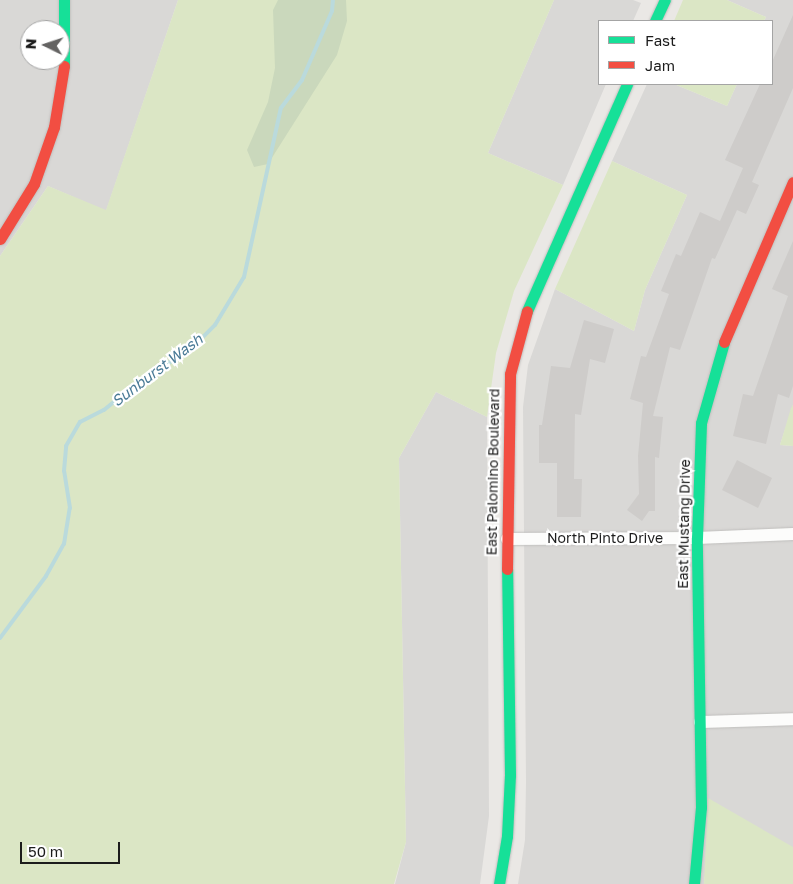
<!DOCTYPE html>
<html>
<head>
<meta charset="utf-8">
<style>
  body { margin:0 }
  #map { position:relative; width:793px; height:884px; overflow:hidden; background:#eae8e5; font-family:"Golos Text",sans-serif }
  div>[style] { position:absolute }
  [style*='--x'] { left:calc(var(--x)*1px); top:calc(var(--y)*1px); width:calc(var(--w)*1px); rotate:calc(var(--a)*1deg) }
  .residential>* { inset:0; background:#d9d8d6 }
  .grass>* { inset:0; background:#dbe6c5 }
  .forest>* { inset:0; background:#cad8bc }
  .stream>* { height:4px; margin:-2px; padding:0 2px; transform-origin:2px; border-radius:2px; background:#badadc }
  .building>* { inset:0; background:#ceccca }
  .roads { filter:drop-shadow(0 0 1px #c0bfbd) drop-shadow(0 0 1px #c0bfbd) }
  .street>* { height:12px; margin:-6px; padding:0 6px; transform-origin:6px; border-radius:6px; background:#fcfcfb }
  .fast>* { height:11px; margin:-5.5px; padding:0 5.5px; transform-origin:5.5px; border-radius:5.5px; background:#16e098 }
  .jam>* { height:11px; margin:-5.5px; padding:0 5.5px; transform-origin:5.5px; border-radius:5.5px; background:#f24e42 }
  span { translate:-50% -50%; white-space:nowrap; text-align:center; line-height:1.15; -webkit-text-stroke:4.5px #fff; paint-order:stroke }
  .street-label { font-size:14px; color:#1c1c1c }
  .water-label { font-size:15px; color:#497a96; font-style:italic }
  .legend { position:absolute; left:598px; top:20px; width:175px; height:65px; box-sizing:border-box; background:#fff; border:1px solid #a4a4a4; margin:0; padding:6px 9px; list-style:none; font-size:15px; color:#1c1c1c }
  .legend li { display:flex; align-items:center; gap:10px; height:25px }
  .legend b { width:25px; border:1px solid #a4a4a4 }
  .north { position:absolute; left:20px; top:20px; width:50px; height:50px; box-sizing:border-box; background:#fff; border:1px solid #a4a4a4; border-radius:50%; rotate:274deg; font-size:14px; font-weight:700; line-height:20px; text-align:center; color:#1c1c1c }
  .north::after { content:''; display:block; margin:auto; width:18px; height:22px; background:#646362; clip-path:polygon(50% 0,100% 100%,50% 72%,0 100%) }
  .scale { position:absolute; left:20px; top:842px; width:100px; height:22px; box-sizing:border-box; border:2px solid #1c1c1c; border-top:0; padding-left:6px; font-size:15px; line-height:18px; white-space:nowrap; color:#1c1c1c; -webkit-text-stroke:4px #fff; paint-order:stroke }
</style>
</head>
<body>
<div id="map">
  <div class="residential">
    <div style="clip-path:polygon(evenodd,0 0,178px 0,106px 211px,48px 186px,0 256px,0 0,30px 30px,60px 30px,60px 60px,30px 60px,30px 30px)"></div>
    <div style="clip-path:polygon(554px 0,633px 0,641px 3px,633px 21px,599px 21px,599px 84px,606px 84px,563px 185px,488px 153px)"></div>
    <div style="clip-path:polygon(727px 0,793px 0,793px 405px,780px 445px,793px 446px,793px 847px,707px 857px,704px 884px,518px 884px,525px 840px,526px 782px,523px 407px,528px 365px,555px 289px,634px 331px,645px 290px,687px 195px,612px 161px,647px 84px,674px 84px,727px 106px,737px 84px,772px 84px,772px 21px,764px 21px,766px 17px)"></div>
    <div style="clip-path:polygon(436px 392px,487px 417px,489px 816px,480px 884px,395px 884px,406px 842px,399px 458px)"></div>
  </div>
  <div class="grass">
    <div style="clip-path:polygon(178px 0,554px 0,488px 153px,563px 185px,514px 291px,496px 353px,487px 417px,436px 392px,399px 458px,406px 842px,394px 884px,0 884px,0 256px,48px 186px,106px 210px)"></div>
    <div style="clip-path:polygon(683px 0,727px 0,766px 17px,764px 21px,674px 21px)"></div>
    <div style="clip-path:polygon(674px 84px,737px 84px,727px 106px)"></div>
    <div style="clip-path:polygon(612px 161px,687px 195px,645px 290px,634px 331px,555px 289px)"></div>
    <div style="clip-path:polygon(793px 405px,793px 446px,780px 445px,791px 408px)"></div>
    <div style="clip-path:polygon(708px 798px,793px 847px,793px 884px,704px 884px)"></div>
  </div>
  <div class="forest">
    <div style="clip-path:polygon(278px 0,346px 0,347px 21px,337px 55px,268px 164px,254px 167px,247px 150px,268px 102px,275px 68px,273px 10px)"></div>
  </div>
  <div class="stream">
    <div style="--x:0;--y:638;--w:77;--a:-53.4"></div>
    <div style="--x:46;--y:576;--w:37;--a:-61"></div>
    <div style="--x:64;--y:544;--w:36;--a:-81"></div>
    <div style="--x:70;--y:508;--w:37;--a:-99"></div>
    <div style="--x:64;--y:471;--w:25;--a:-85"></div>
    <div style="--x:66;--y:446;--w:28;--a:-60"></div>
    <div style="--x:80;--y:422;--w:27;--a:-27"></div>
    <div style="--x:104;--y:410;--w:44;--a:-39.5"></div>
    <div style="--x:138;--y:382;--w:62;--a:-31.9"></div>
    <div style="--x:191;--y:349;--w:34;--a:-45"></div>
    <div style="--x:215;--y:325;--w:56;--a:-58.9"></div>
    <div style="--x:244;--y:277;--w:173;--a:-77.7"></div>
    <div style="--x:281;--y:108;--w:35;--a:-53"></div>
    <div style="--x:302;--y:80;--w:75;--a:-66.5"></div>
    <div style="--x:332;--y:11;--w:11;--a:-85"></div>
  </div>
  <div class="building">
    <div style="clip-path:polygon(793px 15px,793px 88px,752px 182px,759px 185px,746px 214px,737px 210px,715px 259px,712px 258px,680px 350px,670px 347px,653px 416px,663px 417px,659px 458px,655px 457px,655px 511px,649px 511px,642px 521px,627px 510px,639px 494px,638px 456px,643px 403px,630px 399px,641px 356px,646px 357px,669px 294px,661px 291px,676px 254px,681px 256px,700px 212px,720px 221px,743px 168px,725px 160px,760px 84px,772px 84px,772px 62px)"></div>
    <div style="clip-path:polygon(793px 241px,793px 386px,789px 398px,778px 394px,766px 444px,733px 436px,743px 394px,753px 396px,788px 296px,772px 289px)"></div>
    <div style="clip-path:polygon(584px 320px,614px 329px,605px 363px,590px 359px,581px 415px,575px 414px,574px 479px,582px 479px,581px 517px,557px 517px,557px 463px,539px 463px,539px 425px,542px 425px,551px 366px,570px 368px)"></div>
    <div style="clip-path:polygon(737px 460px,772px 478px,758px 508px,722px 490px)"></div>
  </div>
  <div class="roads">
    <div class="street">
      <div style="--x:507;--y:539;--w:190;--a:-0.3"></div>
      <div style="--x:697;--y:538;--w:96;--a:-2.4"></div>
      <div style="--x:700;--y:722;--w:93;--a:-1.8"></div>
    </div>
    <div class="fast">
      <div style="--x:64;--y:0;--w:66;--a:90"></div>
      <div style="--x:655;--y:21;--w:23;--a:-65"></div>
      <div style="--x:527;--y:311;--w:248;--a:-66.2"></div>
      <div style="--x:499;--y:884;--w:49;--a:-80.5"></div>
      <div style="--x:507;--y:836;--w:61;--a:-87.2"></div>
      <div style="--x:510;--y:775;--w:206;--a:-90.8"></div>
      <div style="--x:694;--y:884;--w:77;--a:-84.8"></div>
      <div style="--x:701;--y:807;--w:269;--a:-90.9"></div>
      <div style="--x:697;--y:538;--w:115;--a:-88"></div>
      <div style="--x:701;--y:423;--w:84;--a:-74.1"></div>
    </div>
    <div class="jam">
      <div style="--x:0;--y:239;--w:65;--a:-58.3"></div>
      <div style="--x:34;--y:184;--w:60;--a:-70.7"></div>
      <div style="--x:54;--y:127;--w:62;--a:-80.7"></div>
      <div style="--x:724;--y:342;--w:174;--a:-66.7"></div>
      <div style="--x:507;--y:569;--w:195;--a:-89.1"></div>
      <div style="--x:510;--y:374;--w:65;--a:-74.9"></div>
    </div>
  </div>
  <div class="street-label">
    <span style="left:493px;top:472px;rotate:-89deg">East Palomino Boulevard</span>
    <span style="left:684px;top:524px;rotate:-89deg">East Mustang Drive</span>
    <span style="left:605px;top:538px">North Pinto Drive</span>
  </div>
  <div class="water-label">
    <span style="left:157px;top:370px;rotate:-37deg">Sunburst Wash</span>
  </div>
  <ul class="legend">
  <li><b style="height:6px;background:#16e098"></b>Fast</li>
  <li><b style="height:6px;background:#f24e42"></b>Jam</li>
  </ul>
  <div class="north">N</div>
  <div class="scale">50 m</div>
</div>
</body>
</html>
